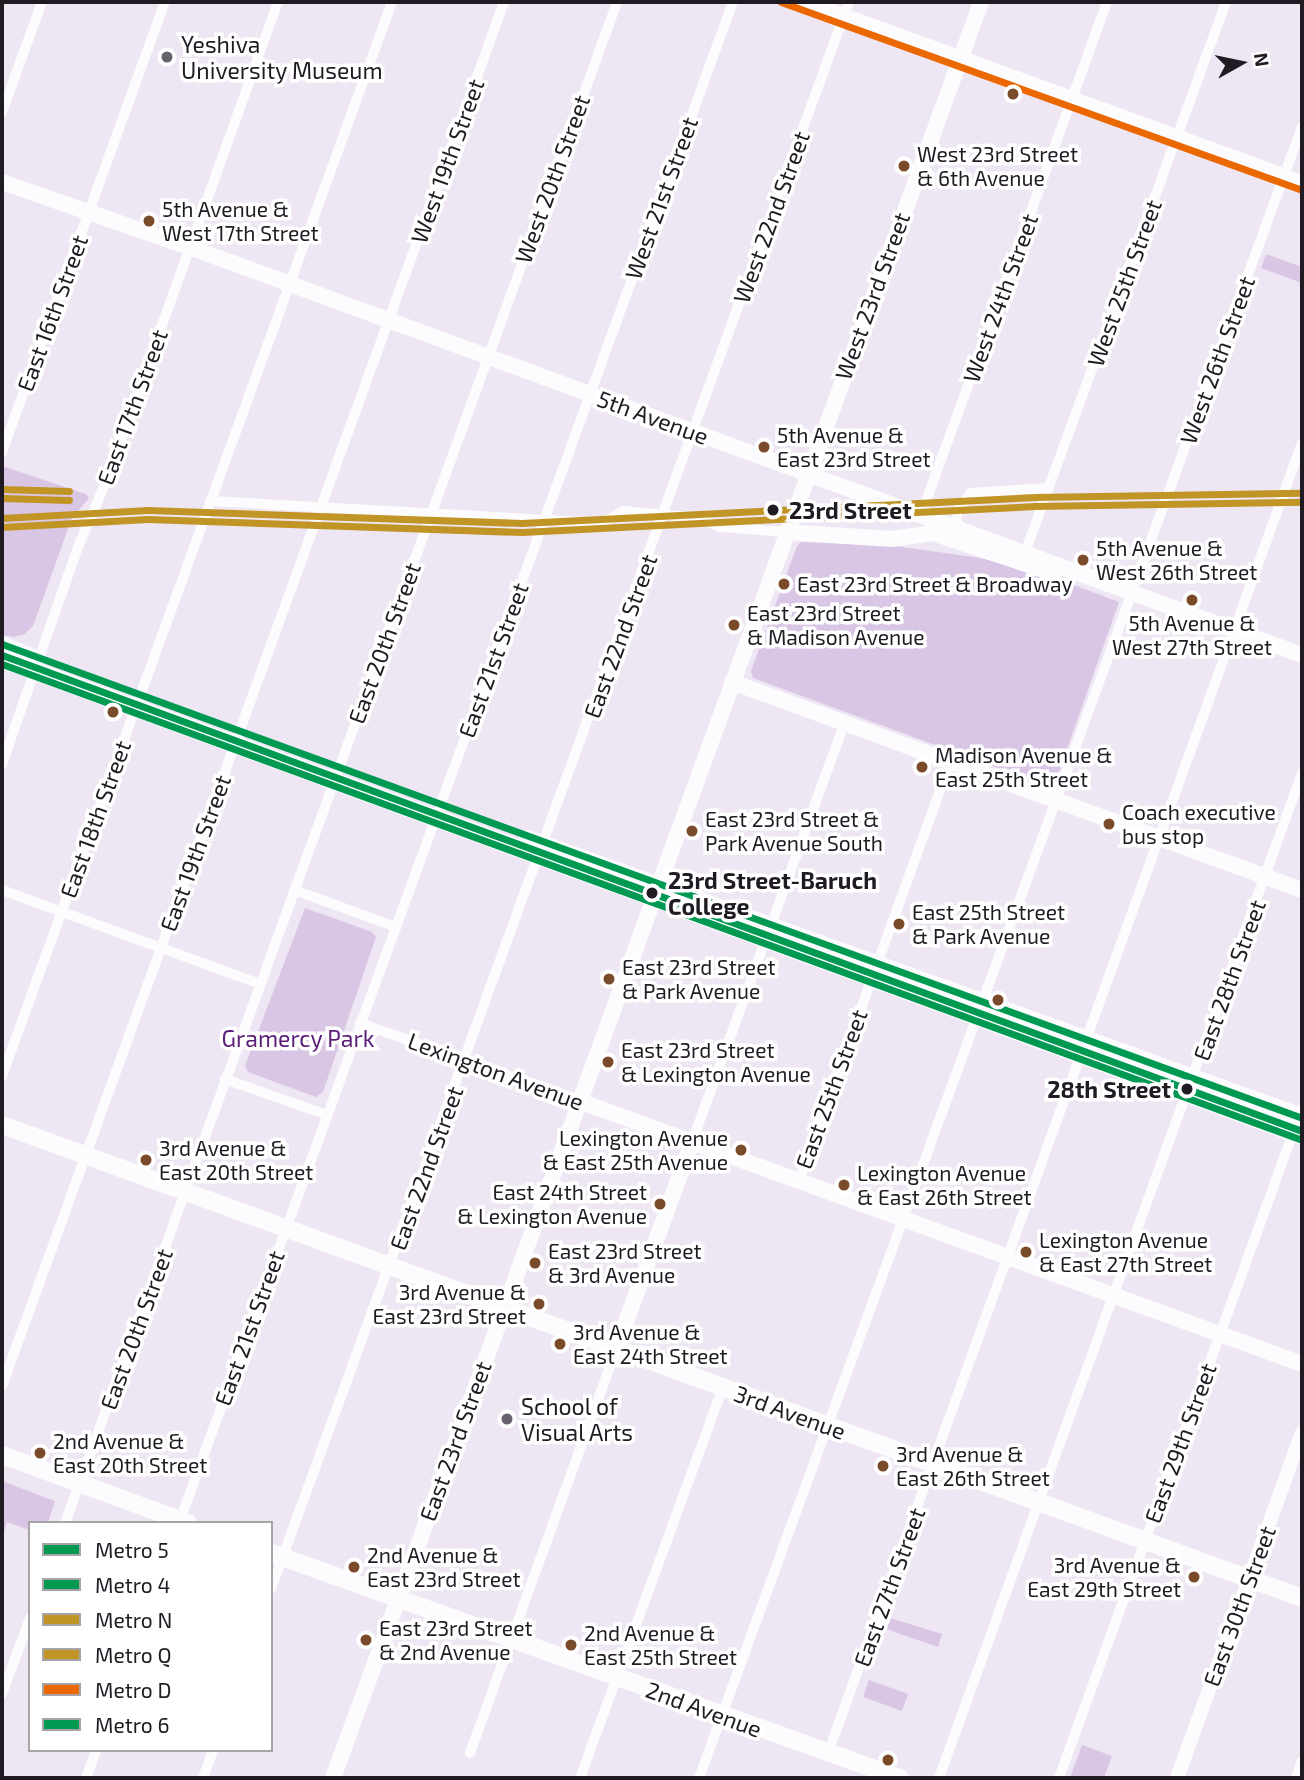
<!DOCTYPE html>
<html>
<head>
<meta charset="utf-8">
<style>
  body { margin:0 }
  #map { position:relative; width:1304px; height:1780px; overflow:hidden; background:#eee6f3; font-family:"Exo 2",sans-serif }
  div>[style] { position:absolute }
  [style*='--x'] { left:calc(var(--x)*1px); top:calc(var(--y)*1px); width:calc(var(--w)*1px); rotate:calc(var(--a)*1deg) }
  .green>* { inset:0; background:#d9c6e5 }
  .minor>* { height:10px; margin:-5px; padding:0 5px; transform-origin:5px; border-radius:5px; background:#fcfbfd }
  .tertiary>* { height:14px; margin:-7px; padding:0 7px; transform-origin:7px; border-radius:7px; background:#fcfbfd }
  .secondary>* { height:16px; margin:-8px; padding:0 8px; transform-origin:8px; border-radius:8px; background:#fcfbfd }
  .primary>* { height:18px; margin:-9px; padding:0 9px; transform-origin:9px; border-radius:9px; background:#fcfbfd }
  .metro-1>* { height:7px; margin:-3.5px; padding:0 3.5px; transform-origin:3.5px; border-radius:3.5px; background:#009952 }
  .metro-2>* { height:7px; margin:-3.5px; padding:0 3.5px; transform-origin:3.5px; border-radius:3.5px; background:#009952 }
  .metro-3>* { height:7px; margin:-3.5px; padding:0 3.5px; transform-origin:3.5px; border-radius:3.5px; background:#c09425 }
  .metro-4>* { height:7px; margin:-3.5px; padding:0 3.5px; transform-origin:3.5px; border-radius:3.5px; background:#c09425 }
  .metro-5>* { height:7px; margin:-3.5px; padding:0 3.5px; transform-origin:3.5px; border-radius:3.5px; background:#eb6800 }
  .metro-6>* { height:7px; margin:-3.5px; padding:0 3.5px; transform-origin:3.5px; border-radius:3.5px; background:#009952 }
  .dots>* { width:19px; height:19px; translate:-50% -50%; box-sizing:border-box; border:4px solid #fff; border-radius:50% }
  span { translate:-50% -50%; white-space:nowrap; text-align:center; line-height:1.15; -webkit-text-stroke:7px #fff; paint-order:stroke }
  .bus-label { font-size:21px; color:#201b23 }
  .left { translate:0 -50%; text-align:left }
  .right { translate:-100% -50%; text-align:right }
  .poi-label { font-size:23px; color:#201b23 }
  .street-label { font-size:23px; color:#201b23 }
  .stop-label { font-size:23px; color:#201b23; font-weight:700 }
  .park-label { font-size:23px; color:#5a1c76 }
  .frame { position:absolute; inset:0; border:4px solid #201b23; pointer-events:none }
  .legend { position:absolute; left:28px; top:1521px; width:245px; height:231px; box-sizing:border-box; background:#fff; border:2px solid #a6a4a7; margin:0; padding:9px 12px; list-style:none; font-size:21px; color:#201b23 }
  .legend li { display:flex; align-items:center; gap:14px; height:35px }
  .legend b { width:35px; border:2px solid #a6a4a7 }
  .north { position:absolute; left:1206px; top:28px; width:70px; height:70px; -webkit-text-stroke:5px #fff; paint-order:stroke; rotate:81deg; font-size:19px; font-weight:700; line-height:28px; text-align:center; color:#201b23 }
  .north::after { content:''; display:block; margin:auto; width:24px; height:32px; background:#201b23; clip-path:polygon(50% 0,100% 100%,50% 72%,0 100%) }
</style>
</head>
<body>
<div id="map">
  <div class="green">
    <div style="clip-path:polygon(1266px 254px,1302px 267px,1302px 283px,1261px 268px)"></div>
    <div style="clip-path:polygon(2px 466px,86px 494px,89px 498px,72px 518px,33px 626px,25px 634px,14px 637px,2px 635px)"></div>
    <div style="clip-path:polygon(801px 542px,895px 546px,980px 558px,1042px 573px,1119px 602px,1054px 786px,1049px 787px,753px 678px,751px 671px,797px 546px)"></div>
    <div style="clip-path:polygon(305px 908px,372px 932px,376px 937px,323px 1092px,316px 1097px,248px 1072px,245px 1066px)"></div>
    <div style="clip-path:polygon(2px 1481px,55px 1501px,48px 1523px,30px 1523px,30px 1530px,7px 1522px,2px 1537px)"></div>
    <div style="clip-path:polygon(890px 1618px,942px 1634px,938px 1647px,886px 1629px)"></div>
    <div style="clip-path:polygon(869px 1680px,908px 1694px,902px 1711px,863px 1697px)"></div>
    <div style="clip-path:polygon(1082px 1745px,1112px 1756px,1104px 1778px,1070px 1778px)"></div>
  </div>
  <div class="minor">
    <div style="--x:2;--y:112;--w:117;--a:-70"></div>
    <div style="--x:2;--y:452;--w:479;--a:-70.1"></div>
    <div style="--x:210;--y:501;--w:393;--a:3.2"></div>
    <div style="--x:602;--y:523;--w:25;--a:-29"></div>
    <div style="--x:624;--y:511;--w:75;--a:5.3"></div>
    <div style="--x:699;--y:518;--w:23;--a:23"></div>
    <div style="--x:720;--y:527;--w:66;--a:4.3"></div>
    <div style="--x:921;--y:515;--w:546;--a:-70.07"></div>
    <div style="--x:959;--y:529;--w:9;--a:-108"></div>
    <div style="--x:956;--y:520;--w:10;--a:-79"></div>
    <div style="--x:958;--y:510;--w:21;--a:-53"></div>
    <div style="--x:971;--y:493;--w:78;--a:-3.7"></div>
    <div style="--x:1023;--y:558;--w:592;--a:-69.94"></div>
    <div style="--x:2;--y:764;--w:230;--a:-70.7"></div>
    <div style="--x:78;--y:547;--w:69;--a:-66.8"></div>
    <div style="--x:105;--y:484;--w:512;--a:-70.26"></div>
    <div style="--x:2;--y:890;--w:275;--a:20"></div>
    <div style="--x:294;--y:890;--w:109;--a:19.9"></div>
    <div style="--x:360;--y:1023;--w:232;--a:19.6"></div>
    <div style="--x:2;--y:1076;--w:1143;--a:-70.04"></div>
    <div style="--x:225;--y:1079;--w:108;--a:19.4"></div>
    <div style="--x:692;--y:1142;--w:447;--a:-70"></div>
    <div style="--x:799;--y:1180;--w:444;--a:-70.1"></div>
    <div style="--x:2;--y:1386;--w:1472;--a:-70.06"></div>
    <div style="--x:65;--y:1523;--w:1618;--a:-70.05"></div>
    <div style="--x:179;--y:1523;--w:1619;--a:-69.99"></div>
    <div style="--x:271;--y:1589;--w:1689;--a:-69.99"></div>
    <div style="--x:2;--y:1694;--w:81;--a:-69.8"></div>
    <div style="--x:470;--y:1753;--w:430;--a:-70.1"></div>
    <div style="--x:828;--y:1753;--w:1393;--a:-70.11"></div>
    <div style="--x:86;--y:1778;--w:30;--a:-70"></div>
    <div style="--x:203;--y:1778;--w:30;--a:-70"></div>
    <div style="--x:580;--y:1778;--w:416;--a:-69.9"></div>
    <div style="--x:699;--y:1778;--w:1758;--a:-69.94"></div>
    <div style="--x:939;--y:1778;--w:1069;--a:-70.14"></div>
    <div style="--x:1059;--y:1778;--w:713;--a:-70.06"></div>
    <div style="--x:1296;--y:1778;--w:18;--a:-71"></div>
  </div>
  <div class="tertiary">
    <div style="--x:1177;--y:1778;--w:367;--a:-70.1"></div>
  </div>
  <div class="secondary">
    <div style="--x:805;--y:2;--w:529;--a:20.01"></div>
    <div style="--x:2;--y:182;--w:198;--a:19.2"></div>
    <div style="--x:189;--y:247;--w:1185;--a:20.13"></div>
    <div style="--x:786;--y:532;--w:106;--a:3.8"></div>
    <div style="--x:892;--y:539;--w:40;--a:-8.5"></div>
    <div style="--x:932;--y:533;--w:127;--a:18.3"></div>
    <div style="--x:732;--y:682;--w:607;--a:20.05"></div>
    <div style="--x:579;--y:1101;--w:769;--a:19.99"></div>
    <div style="--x:616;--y:1349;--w:221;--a:-69.8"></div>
    <div style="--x:333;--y:1778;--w:1891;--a:-69.95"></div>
  </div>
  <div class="primary">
    <div style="--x:2;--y:645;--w:36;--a:23"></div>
    <div style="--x:2;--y:659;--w:1385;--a:20.15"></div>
    <div style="--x:528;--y:839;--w:822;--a:19.76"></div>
    <div style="--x:2;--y:1125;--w:1383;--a:19.99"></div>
    <div style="--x:2;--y:1455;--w:198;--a:20.1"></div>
    <div style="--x:271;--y:1553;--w:668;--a:19.68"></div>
  </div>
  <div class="metro-1">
    <div style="--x:2;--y:655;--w:1384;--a:20.11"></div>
  </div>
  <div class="metro-2">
    <div style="--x:2;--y:664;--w:1381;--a:20.11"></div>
  </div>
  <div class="metro-3">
    <div style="--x:2;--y:489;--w:67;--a:1.7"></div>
    <div style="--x:2;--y:518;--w:146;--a:-3.1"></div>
    <div style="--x:148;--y:510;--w:374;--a:2"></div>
    <div style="--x:522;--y:523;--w:514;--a:-2.9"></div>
    <div style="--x:1035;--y:497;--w:267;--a:-0.9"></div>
  </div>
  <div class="metro-4">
    <div style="--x:2;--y:498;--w:67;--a:1.7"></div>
    <div style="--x:2;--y:527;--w:146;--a:-3.1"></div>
    <div style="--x:148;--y:519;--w:374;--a:2"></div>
    <div style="--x:522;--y:532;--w:514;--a:-2.9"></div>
    <div style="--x:1035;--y:506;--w:267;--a:-0.9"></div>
  </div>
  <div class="metro-5">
    <div style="--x:781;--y:2;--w:554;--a:19.84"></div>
  </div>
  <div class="metro-6">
    <div style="--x:2;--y:644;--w:1384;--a:20.03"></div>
  </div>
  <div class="dots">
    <div style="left:167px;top:57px;background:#68626c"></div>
    <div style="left:1013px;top:94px;background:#7a4b2a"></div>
    <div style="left:904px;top:166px;background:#7a4b2a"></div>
    <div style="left:149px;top:221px;background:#7a4b2a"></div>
    <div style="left:764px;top:447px;background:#7a4b2a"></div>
    <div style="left:773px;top:510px;background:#201b23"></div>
    <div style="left:1083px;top:560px;background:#7a4b2a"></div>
    <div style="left:784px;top:584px;background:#7a4b2a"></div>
    <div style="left:1192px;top:600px;background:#7a4b2a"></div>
    <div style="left:734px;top:625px;background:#7a4b2a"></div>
    <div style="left:113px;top:712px;background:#7a4b2a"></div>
    <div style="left:922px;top:767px;background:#7a4b2a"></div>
    <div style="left:1109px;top:824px;background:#7a4b2a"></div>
    <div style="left:692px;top:831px;background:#7a4b2a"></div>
    <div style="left:652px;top:893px;background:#201b23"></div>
    <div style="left:899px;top:924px;background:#7a4b2a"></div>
    <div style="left:609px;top:979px;background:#7a4b2a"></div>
    <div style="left:998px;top:1000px;background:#7a4b2a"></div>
    <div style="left:608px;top:1062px;background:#7a4b2a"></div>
    <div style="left:1187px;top:1089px;background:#201b23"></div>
    <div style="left:741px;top:1150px;background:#7a4b2a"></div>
    <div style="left:146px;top:1160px;background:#7a4b2a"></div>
    <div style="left:844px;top:1185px;background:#7a4b2a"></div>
    <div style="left:660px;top:1204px;background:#7a4b2a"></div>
    <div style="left:1026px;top:1252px;background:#7a4b2a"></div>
    <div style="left:535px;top:1263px;background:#7a4b2a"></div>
    <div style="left:539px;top:1304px;background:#7a4b2a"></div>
    <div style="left:560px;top:1344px;background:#7a4b2a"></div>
    <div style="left:507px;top:1419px;background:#68626c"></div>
    <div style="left:40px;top:1453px;background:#7a4b2a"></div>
    <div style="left:883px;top:1466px;background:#7a4b2a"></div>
    <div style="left:354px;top:1567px;background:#7a4b2a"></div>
    <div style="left:1194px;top:1577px;background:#7a4b2a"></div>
    <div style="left:366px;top:1640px;background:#7a4b2a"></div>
    <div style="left:571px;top:1645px;background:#7a4b2a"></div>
    <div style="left:888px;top:1760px;background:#7a4b2a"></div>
  </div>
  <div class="bus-label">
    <span class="left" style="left:917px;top:166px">West 23rd Street<br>&amp; 6th Avenue</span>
    <span class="left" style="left:162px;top:221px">5th Avenue &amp;<br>West 17th Street</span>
    <span class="left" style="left:777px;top:447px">5th Avenue &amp;<br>East 23rd Street</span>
    <span class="left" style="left:1096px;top:560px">5th Avenue &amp;<br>West 26th Street</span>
    <span class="left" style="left:797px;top:584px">East 23rd Street &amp; Broadway</span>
    <span class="left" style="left:747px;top:625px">East 23rd Street<br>&amp; Madison Avenue</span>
    <span style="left:1192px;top:635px">5th Avenue &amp;<br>West 27th Street</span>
    <span class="left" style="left:935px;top:767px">Madison Avenue &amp;<br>East 25th Street</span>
    <span class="left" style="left:1122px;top:824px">Coach executive<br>bus stop</span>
    <span class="left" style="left:705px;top:831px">East 23rd Street &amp;<br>Park Avenue South</span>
    <span class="left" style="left:912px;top:924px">East 25th Street<br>&amp; Park Avenue</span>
    <span class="left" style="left:622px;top:979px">East 23rd Street<br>&amp; Park Avenue</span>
    <span class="left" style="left:621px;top:1062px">East 23rd Street<br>&amp; Lexington Avenue</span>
    <span class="right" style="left:728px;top:1150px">Lexington Avenue<br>&amp; East 25th Avenue</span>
    <span class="left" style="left:159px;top:1160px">3rd Avenue &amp;<br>East 20th Street</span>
    <span class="left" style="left:857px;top:1185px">Lexington Avenue<br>&amp; East 26th Street</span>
    <span class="right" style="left:647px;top:1204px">East 24th Street<br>&amp; Lexington Avenue</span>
    <span class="left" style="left:1039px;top:1252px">Lexington Avenue<br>&amp; East 27th Street</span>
    <span class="left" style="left:548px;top:1263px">East 23rd Street<br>&amp; 3rd Avenue</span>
    <span class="right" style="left:526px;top:1304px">3rd Avenue &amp;<br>East 23rd Street</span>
    <span class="left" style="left:573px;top:1344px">3rd Avenue &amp;<br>East 24th Street</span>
    <span class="left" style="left:53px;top:1453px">2nd Avenue &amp;<br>East 20th Street</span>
    <span class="left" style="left:896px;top:1466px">3rd Avenue &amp;<br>East 26th Street</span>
    <span class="left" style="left:367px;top:1567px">2nd Avenue &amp;<br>East 23rd Street</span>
    <span class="right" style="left:1181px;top:1577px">3rd Avenue &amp;<br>East 29th Street</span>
    <span class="left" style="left:379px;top:1640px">East 23rd Street<br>&amp; 2nd Avenue</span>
    <span class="left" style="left:584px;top:1645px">2nd Avenue &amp;<br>East 25th Street</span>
  </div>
  <div class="poi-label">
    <span class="left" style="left:181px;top:57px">Yeshiva<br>University Museum</span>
    <span class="left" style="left:521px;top:1419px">School of<br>Visual Arts</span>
  </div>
  <div class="street-label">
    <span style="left:447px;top:161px;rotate:-70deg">West 19th Street</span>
    <span style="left:552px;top:179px;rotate:-70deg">West 20th Street</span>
    <span style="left:661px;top:198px;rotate:-70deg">West 21st Street</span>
    <span style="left:771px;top:217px;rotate:-70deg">West 22nd Street</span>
    <span style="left:1124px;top:283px;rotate:-70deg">West 25th Street</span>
    <span style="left:872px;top:296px;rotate:-70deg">West 23rd Street</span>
    <span style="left:1000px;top:298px;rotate:-70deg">West 24th Street</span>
    <span style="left:52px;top:313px;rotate:-70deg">East 16th Street</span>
    <span style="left:1217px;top:360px;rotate:-70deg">West 26th Street</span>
    <span style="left:132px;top:407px;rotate:-70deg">East 17th Street</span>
    <span style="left:653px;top:417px;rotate:20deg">5th Avenue</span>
    <span style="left:620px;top:636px;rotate:-70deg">East 22nd Street</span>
    <span style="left:384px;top:643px;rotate:-70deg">East 20th Street</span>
    <span style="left:493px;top:660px;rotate:-70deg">East 21st Street</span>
    <span style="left:95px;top:819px;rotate:-70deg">East 18th Street</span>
    <span style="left:195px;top:853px;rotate:-70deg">East 19th Street</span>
    <span style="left:1229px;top:980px;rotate:-70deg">East 28th Street</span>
    <span style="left:496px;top:1071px;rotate:20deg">Lexington Avenue</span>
    <span style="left:831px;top:1089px;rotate:-70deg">East 25th Street</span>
    <span style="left:426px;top:1168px;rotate:-70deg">East 22nd Street</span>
    <span style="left:249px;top:1328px;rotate:-70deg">East 21st Street</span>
    <span style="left:136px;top:1329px;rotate:-70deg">East 20th Street</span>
    <span style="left:790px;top:1412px;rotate:20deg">3rd Avenue</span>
    <span style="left:455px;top:1441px;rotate:-70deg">East 23rd Street</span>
    <span style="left:1180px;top:1443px;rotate:-70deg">East 29th Street</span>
    <span style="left:889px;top:1587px;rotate:-70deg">East 27th Street</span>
    <span style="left:1239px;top:1606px;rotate:-70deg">East 30th Street</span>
    <span style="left:704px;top:1709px;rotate:20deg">2nd Avenue</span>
  </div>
  <div class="stop-label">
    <span class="left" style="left:789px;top:510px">23rd Street</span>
    <span class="left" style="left:668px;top:893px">23rd Street-Baruch<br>College</span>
    <span class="right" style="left:1171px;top:1089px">28th Street</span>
  </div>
  <div class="park-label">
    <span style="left:298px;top:1038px">Gramercy Park</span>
  </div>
  <div class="frame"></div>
  <ul class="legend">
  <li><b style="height:9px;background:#009952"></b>Metro 5</li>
  <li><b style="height:9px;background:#009952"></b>Metro 4</li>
  <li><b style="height:9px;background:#c09425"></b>Metro N</li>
  <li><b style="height:9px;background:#c09425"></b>Metro Q</li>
  <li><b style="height:9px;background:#eb6800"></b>Metro D</li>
  <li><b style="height:9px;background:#009952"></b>Metro 6</li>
  </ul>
  <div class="north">N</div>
</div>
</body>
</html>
